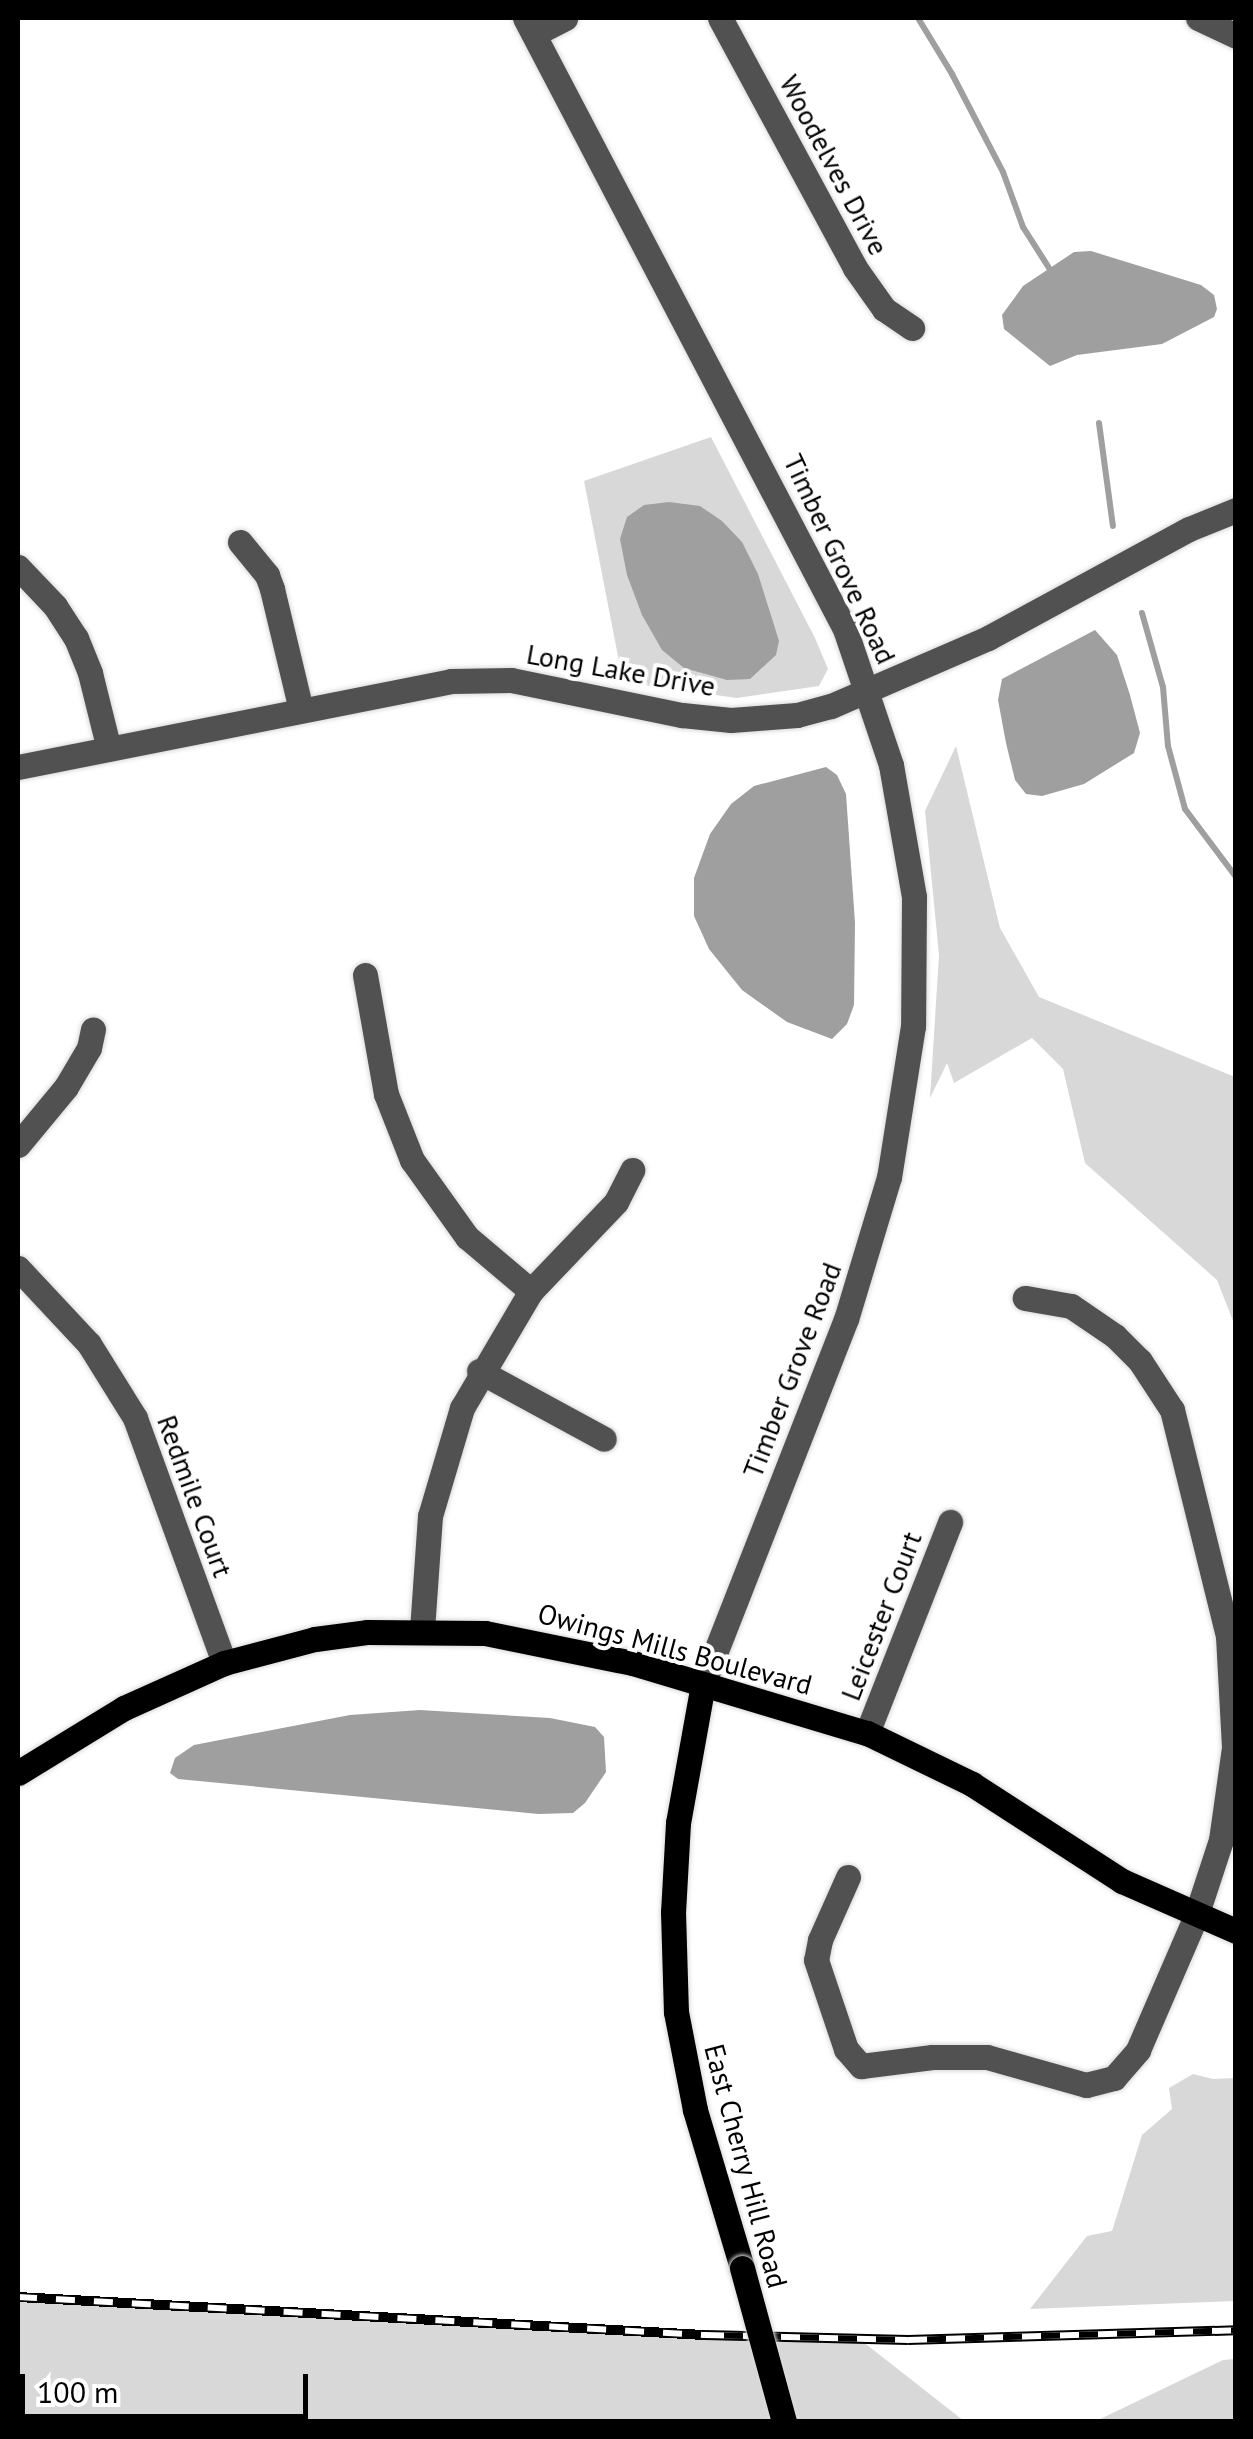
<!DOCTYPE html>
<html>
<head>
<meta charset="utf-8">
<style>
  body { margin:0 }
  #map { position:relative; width:1253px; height:2439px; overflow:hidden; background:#fff; font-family:"PT Sans",sans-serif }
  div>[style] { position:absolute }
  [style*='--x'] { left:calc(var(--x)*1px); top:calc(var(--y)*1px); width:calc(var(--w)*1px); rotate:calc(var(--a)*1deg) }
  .green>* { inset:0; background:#d8d8d8 }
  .water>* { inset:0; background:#9f9f9f }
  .stream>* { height:6px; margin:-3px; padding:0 3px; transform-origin:3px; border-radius:3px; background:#9f9f9f }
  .roads { filter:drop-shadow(0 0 2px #dbdbdb) drop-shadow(0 0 2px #dbdbdb) }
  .minor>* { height:25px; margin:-12.5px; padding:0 12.5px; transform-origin:12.5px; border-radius:12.5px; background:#515151 }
  .major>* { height:25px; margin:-12.5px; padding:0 12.5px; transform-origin:12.5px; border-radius:12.5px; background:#000 }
  .rail>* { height:10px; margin-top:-5px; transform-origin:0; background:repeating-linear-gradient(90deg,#fff 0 19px,#000 0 38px); box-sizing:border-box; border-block:2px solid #000 }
  .bridges { filter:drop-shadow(0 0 2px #dbdbdb) drop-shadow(0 0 2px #dbdbdb) }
  .major-bridge>* { height:25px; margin:-12.5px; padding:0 12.5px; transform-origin:12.5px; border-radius:12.5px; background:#000 }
  span { translate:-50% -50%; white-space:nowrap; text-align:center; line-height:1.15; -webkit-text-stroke:8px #fff; paint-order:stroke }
  .street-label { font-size:28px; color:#000 }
  .frame { position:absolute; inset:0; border:20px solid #000; pointer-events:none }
  .scale { position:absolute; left:20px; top:2374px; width:288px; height:45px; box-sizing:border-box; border:5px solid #000; border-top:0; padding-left:12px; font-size:30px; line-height:35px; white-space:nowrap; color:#000; -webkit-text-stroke:8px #fff; paint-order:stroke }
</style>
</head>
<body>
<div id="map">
  <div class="green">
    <div style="clip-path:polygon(711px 437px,815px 638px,828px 669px,819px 686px,737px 698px,623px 682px,584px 481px)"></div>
    <div style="clip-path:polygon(956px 746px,1000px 928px,1039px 997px,1235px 1077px,1235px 1326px,1217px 1280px,1085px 1163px,1063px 1069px,1032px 1038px,954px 1083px,947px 1063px,930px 1098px,939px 955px,925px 811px)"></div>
    <div style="clip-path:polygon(1193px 2074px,1213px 2079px,1235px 2078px,1235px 2301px,1030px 2309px,1087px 2236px,1112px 2231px,1142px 2135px,1172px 2109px,1169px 2088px)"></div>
    <div style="clip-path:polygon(18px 2301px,862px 2341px,964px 2421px,18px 2422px)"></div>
    <div style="clip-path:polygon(1235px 2359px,1235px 2421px,1096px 2421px,1223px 2360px)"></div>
  </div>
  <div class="water">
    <div style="clip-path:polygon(1091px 251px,1201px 285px,1214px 295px,1217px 309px,1214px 317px,1162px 344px,1077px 355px,1050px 366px,1004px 329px,1002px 315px,1023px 286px,1074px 252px)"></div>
    <div style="clip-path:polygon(669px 502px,700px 506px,722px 521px,742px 542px,758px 574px,779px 641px,776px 655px,750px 679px,727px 680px,684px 668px,662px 650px,642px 615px,627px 575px,620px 539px,627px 517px,644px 505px)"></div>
    <div style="clip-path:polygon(1095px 630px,1117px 655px,1130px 695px,1140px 733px,1134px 753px,1084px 784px,1042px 796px,1026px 794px,1015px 780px,1006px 743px,998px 700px,1002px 679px)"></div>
    <div style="clip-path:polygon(826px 767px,837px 775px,846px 794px,855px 923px,854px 1005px,847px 1024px,832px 1039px,787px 1022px,742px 990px,709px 949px,694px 916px,694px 878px,710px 834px,731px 804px,754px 786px)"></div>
    <div style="clip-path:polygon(420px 1710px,550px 1718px,595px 1727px,604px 1737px,606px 1772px,585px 1803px,573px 1813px,538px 1814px,178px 1779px,170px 1773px,175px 1758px,194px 1745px,350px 1715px)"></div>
  </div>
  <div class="stream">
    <div style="--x:918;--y:18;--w:66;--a:58.7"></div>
    <div style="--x:952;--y:74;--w:110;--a:62.5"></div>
    <div style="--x:1003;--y:172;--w:59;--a:70"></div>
    <div style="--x:1023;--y:227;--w:49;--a:57.6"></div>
    <div style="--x:1099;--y:423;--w:104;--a:82.3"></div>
    <div style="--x:1142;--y:613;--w:77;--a:74.2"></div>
    <div style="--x:1163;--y:687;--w:59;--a:85.2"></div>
    <div style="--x:1168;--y:746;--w:65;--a:74.9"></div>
    <div style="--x:1185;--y:809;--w:85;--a:53.1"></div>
  </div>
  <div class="roads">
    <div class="minor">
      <div style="--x:525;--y:18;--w:690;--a:62.36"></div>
      <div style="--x:845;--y:629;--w:144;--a:71.3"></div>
      <div style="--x:891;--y:765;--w:134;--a:80.1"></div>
      <div style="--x:914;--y:897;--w:129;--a:90.4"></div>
      <div style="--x:913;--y:1026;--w:153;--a:99"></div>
      <div style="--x:889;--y:1177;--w:148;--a:106.8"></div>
      <div style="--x:846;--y:1319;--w:392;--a:111.4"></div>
      <div style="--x:720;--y:18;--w:284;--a:61.6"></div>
      <div style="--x:855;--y:268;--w:50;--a:54.7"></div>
      <div style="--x:884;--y:309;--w:34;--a:34"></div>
      <div style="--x:1198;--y:18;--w:42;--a:25.3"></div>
      <div style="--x:534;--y:34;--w:35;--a:-27"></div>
      <div style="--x:240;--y:542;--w:43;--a:50.7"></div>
      <div style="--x:267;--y:575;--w:15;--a:70"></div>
      <div style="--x:272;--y:589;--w:124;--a:76.5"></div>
      <div style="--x:18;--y:567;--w:54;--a:46.5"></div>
      <div style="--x:55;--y:606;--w:38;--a:57"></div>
      <div style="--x:76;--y:638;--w:38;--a:68"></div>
      <div style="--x:90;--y:673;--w:78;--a:76"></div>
      <div style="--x:18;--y:767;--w:441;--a:-11.2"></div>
      <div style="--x:451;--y:681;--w:60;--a:-1"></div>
      <div style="--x:511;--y:680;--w:175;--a:11.6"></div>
      <div style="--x:682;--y:715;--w:49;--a:5.8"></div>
      <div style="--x:731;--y:720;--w:66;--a:-4.3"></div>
      <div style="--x:797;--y:715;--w:35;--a:-15"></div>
      <div style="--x:831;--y:706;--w:171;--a:-23.4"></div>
      <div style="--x:988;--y:638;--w:229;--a:-28.5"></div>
      <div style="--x:1189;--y:529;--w:51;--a:-22"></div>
      <div style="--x:365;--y:975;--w:121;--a:80"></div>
      <div style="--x:386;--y:1094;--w:71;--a:68.5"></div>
      <div style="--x:412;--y:1160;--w:95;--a:54.5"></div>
      <div style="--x:467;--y:1237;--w:84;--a:40.2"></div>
      <div style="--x:18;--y:1145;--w:75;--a:-50.4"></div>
      <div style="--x:66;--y:1087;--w:45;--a:-59.5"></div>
      <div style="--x:89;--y:1048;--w:19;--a:-78"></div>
      <div style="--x:18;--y:1268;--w:104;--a:46.9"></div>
      <div style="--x:89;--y:1344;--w:87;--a:58.1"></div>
      <div style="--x:135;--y:1418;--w:261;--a:70"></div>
      <div style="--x:479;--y:1371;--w:142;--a:28.5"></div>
      <div style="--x:422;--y:1630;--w:114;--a:-86"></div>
      <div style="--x:430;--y:1516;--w:113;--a:-73.5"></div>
      <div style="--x:462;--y:1408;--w:136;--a:-59.5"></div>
      <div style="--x:531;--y:1291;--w:123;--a:-46.3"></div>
      <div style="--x:616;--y:1202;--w:36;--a:-63"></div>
      <div style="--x:867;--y:1733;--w:227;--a:-68.5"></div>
      <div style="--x:848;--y:1877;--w:69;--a:114"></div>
      <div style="--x:820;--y:1940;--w:20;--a:101"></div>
      <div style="--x:816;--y:1960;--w:94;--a:71.4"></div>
      <div style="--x:846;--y:2049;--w:23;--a:49"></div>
      <div style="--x:861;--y:2066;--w:72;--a:-7.2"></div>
      <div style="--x:932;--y:2057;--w:55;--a:0"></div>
      <div style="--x:987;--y:2057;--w:103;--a:15.8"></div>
      <div style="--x:1086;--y:2085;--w:29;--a:-14"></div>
      <div style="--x:1114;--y:2078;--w:37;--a:-49"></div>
      <div style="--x:1138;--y:2050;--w:146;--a:-66.6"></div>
      <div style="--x:1196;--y:1916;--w:80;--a:-71.8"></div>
      <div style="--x:1221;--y:1840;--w:94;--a:-82"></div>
      <div style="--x:1234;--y:1747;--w:111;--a:-93.1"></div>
      <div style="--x:1228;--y:1636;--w:233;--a:-103.9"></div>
      <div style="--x:1172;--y:1410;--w:59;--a:-123.1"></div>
      <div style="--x:1140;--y:1361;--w:35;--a:-135"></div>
      <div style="--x:1115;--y:1336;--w:53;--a:-145.7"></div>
      <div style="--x:1071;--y:1306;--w:47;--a:-170.1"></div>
    </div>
    <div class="major">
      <div style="--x:703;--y:1684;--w:141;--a:100.2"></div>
      <div style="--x:678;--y:1823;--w:89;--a:93.2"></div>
      <div style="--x:673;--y:1912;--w:100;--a:88.3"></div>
      <div style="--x:676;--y:2012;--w:100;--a:79"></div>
      <div style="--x:695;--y:2110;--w:165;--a:73.4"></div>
      <div style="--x:18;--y:1773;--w:124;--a:-31.5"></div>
      <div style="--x:124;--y:1708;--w:110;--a:-24.2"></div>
      <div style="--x:224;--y:1663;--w:94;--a:-14.8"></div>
      <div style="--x:315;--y:1639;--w:52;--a:-7.7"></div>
      <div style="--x:367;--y:1632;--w:118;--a:0.5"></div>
      <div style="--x:485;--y:1633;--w:151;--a:11.5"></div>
      <div style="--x:633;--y:1663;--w:244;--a:16.7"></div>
      <div style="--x:867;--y:1733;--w:117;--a:25.9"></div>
      <div style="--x:972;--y:1784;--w:179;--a:32.9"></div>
      <div style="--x:1122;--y:1881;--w:124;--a:23.7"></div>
    </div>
  </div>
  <div class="rail">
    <div style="--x:18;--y:2297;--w:688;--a:3.17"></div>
    <div style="--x:705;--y:2335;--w:203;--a:1.4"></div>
    <div style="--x:908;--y:2340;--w:328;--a:-1.7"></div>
  </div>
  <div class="bridges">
    <div class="major-bridge">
      <div style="--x:742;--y:2268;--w:160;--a:74.7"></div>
    </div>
  </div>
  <div class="street-label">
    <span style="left:834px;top:165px;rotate:62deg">Woodelves Drive</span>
    <span style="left:840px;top:559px;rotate:65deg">Timber Grove Road</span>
    <span style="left:621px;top:670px;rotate:10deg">Long Lake Drive</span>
    <span style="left:792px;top:1370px;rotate:-69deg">Timber Grove Road</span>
    <span style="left:195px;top:1496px;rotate:70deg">Redmile Court</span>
    <span style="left:881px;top:1616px;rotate:-69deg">Leicester Court</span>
    <span style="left:675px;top:1649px;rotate:15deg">Owings Mills Boulevard</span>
    <span style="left:746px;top:2166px;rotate:75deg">East Cherry Hill Road</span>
  </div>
  <div class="frame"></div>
  <div class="scale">100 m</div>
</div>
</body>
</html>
